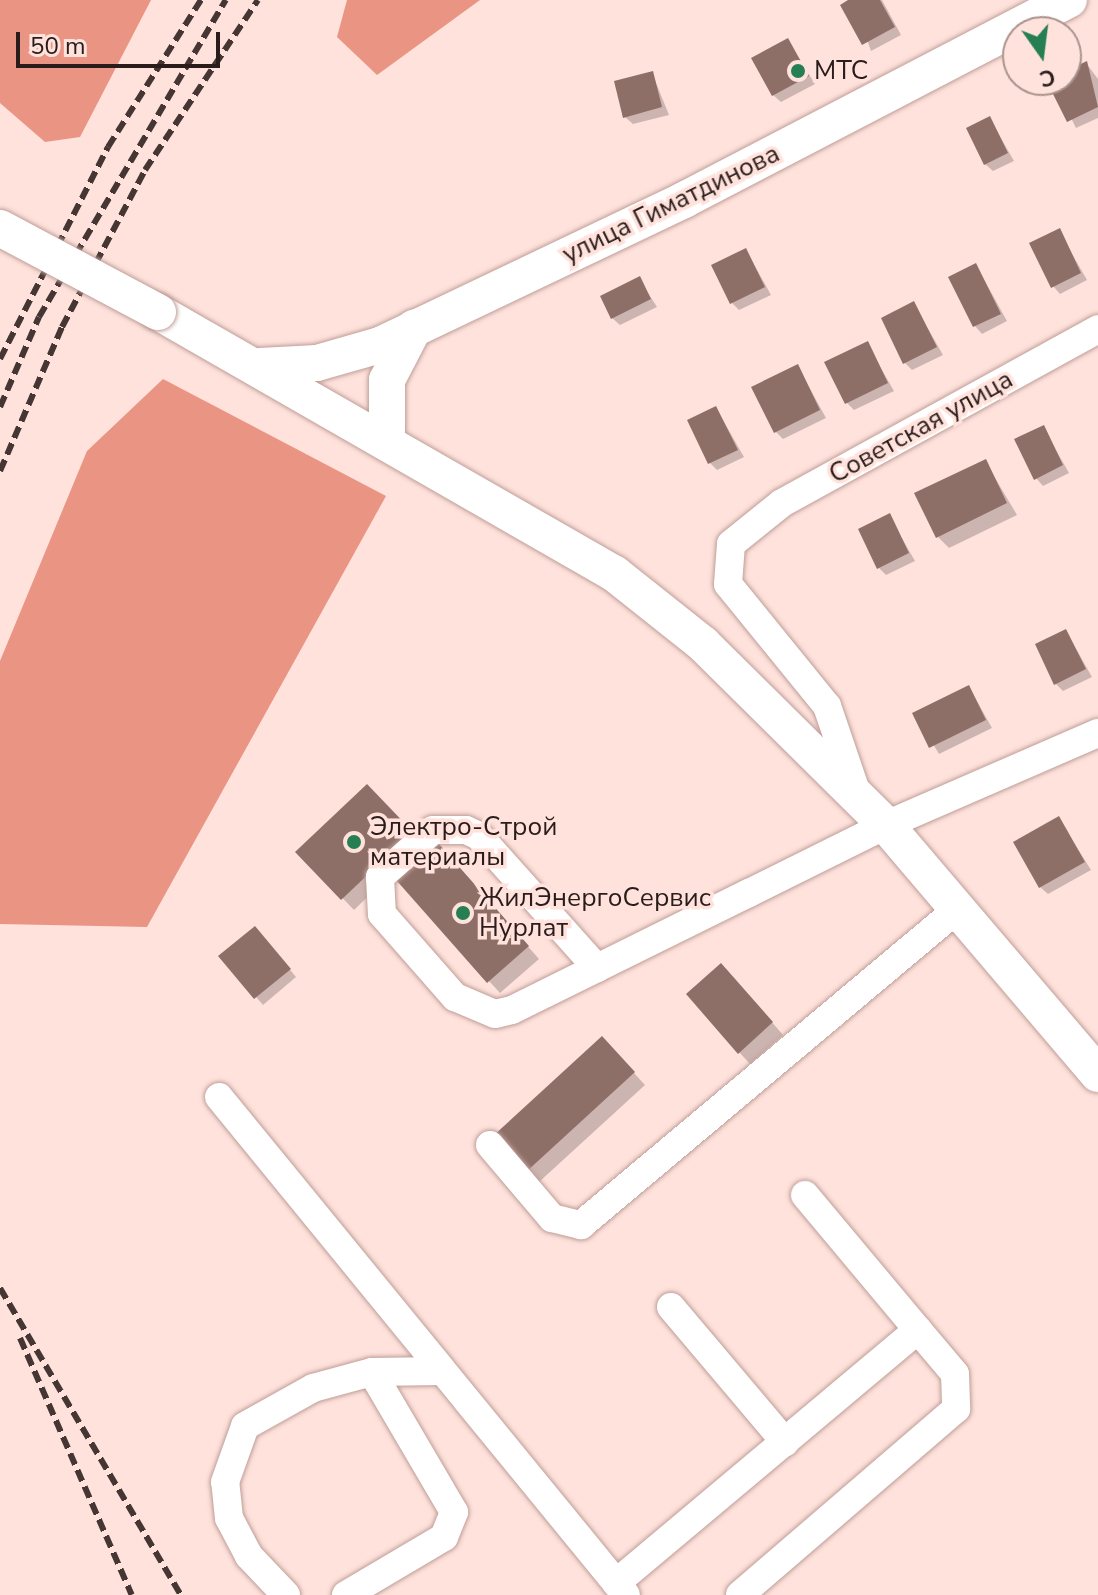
<!DOCTYPE html>
<html>
<head>
<meta charset="utf-8">
<style>
  body { margin:0 }
  #map { position:relative; width:1098px; height:1595px; overflow:hidden; background:#ffe2dc; font-family:"Nunito Sans",sans-serif }
  div>[style] { position:absolute }
  [style*='--x'] { left:calc(var(--x)*1px); top:calc(var(--y)*1px); width:calc(var(--w)*1px); rotate:calc(var(--a)*1deg) }
  .forest>* { inset:0; background:#ea9483 }
  .shadow>* { inset:0; background:#0003 }
  .building>* { inset:0; background:#8e6f68 }
  .roads { filter:drop-shadow(0 0 2px #bf9e97) drop-shadow(0 0 2px #bf9e97) }
  .minor>* { height:28px; margin:-14px; padding:0 14px; transform-origin:14px; border-radius:14px; background:#fff }
  .major>* { height:36px; margin:-18px; padding:0 18px; transform-origin:18px; border-radius:18px; background:#fff }
  .rail>* { height:6px; margin-top:-3px; transform-origin:0; background:repeating-linear-gradient(90deg,#453634 0 12px,transparent 0 18px) }
  .bridges { filter:drop-shadow(0 0 2px #bf9e97) drop-shadow(0 0 2px #bf9e97) }
  .major-bridge>* { height:36px; margin:-18px; padding:0 18px; transform-origin:18px; border-radius:18px; background:#fff }
  .dots>* { width:22px; height:22px; translate:-50% -50%; box-sizing:border-box; border:4px solid #ffe2dc; border-radius:50% }
  span { translate:-50% -50%; white-space:nowrap; text-align:center; line-height:1.15; -webkit-text-stroke:7px #ffe2dc; paint-order:stroke }
  .poi-label { font-size:26px; color:#291c1a }
  .left { translate:0 -50%; text-align:left }
  .street-label { font-size:26px; color:#291c1a }
  .north { position:absolute; left:1002px; top:16px; width:80px; height:80px; box-sizing:border-box; background:#ffe2dc; border:2px solid #a9938e; border-radius:50%; rotate:166deg; font-size:22px; font-weight:700; line-height:32px; text-align:center; color:#291c1a }
  .north::after { content:''; display:block; margin:auto; width:28px; height:36px; background:#267f53; clip-path:polygon(50% 0,100% 100%,50% 72%,0 100%) }
  .scale { position:absolute; left:16px; top:32px; width:204px; height:36px; box-sizing:border-box; border:4px solid #291c1a; border-top:0; padding-left:10px; font-size:24px; line-height:28px; white-space:nowrap; color:#291c1a; -webkit-text-stroke:6px #ffe2dc; paint-order:stroke }
</style>
</head>
<body>
<div id="map">
  <div class="forest">
    <div style="clip-path:polygon(0 0,151px 0,80px 137px,45px 142px,0 103px)"></div>
    <div style="clip-path:polygon(347px 0,480px 0,377px 75px,337px 37px)"></div>
    <div style="clip-path:polygon(163px 379px,386px 496px,147px 927px,0 924px,0 661px,87px 451px)"></div>
  </div>
  <div class="shadow">
    <div style="clip-path:polygon(853px 0,882px 0,901px 35px,871px 51px)"></div>
    <div style="clip-path:polygon(788px 41px,815px 84px,781px 102px,773px 95px)"></div>
    <div style="clip-path:polygon(1086px 63px,1098px 79px,1098px 118px,1076px 128px,1052px 80px,1066px 80px)"></div>
    <div style="clip-path:polygon(652px 73px,669px 115px,633px 124px,625px 117px)"></div>
    <div style="clip-path:polygon(990px 119px,1014px 161px,993px 171px,985px 164px)"></div>
    <div style="clip-path:polygon(1059px 231px,1087px 280px,1060px 294px,1053px 286px)"></div>
    <div style="clip-path:polygon(746px 250px,771px 295px,739px 310px,732px 303px)"></div>
    <div style="clip-path:polygon(976px 265px,1007px 321px,982px 334px,975px 326px)"></div>
    <div style="clip-path:polygon(639px 279px,657px 307px,620px 325px,612px 318px)"></div>
    <div style="clip-path:polygon(914px 304px,943px 355px,912px 370px,905px 363px)"></div>
    <div style="clip-path:polygon(867px 344px,894px 391px,854px 410px,847px 403px)"></div>
    <div style="clip-path:polygon(798px 367px,826px 418px,783px 439px,775px 431px)"></div>
    <div style="clip-path:polygon(716px 408px,744px 457px,717px 470px,710px 463px)"></div>
    <div style="clip-path:polygon(1043px 427px,1069px 473px,1043px 486px,1036px 478px)"></div>
    <div style="clip-path:polygon(985px 461px,1017px 515px,949px 548px,938px 537px)"></div>
    <div style="clip-path:polygon(889px 516px,915px 561px,886px 575px,879px 568px)"></div>
    <div style="clip-path:polygon(1066px 631px,1092px 677px,1063px 691px,1056px 684px)"></div>
    <div style="clip-path:polygon(969px 687px,992px 728px,939px 754px,915px 714px)"></div>
    <div style="clip-path:polygon(1059px 819px,1091px 870px,1048px 894px,1040px 887px)"></div>
    <div style="clip-path:polygon(422px 844px,354px 910px,298px 852px)"></div>
    <div style="clip-path:polygon(450px 858px,539px 959px,500px 993px,489px 981px)"></div>
    <div style="clip-path:polygon(262px 936px,296px 977px,263px 1005px,221px 956px)"></div>
    <div style="clip-path:polygon(733px 977px,783px 1035px,750px 1064px,739px 1052px)"></div>
    <div style="clip-path:polygon(613px 1050px,645px 1085px,539px 1182px,527px 1170px)"></div>
  </div>
  <div class="building">
    <div style="clip-path:polygon(848px 0,880px 0,895px 27px,862px 45px,840px 5px)"></div>
    <div style="clip-path:polygon(788px 38px,809px 76px,772px 96px,751px 58px)"></div>
    <div style="clip-path:polygon(1087px 61px,1098px 107px,1067px 122px,1046px 80px,1066px 80px,1066px 71px)"></div>
    <div style="clip-path:polygon(653px 71px,662px 107px,623px 118px,614px 81px)"></div>
    <div style="clip-path:polygon(990px 116px,1008px 153px,984px 165px,966px 128px)"></div>
    <div style="clip-path:polygon(1060px 228px,1081px 273px,1051px 288px,1029px 243px)"></div>
    <div style="clip-path:polygon(746px 248px,765px 287px,730px 304px,711px 265px)"></div>
    <div style="clip-path:polygon(976px 263px,1001px 314px,973px 327px,948px 277px)"></div>
    <div style="clip-path:polygon(640px 276px,651px 299px,611px 319px,600px 296px)"></div>
    <div style="clip-path:polygon(914px 301px,937px 347px,903px 364px,881px 318px)"></div>
    <div style="clip-path:polygon(868px 341px,888px 383px,845px 404px,824px 362px)"></div>
    <div style="clip-path:polygon(798px 364px,820px 410px,774px 433px,751px 387px)"></div>
    <div style="clip-path:polygon(716px 406px,738px 450px,708px 464px,687px 420px)"></div>
    <div style="clip-path:polygon(1044px 425px,1063px 465px,1034px 480px,1014px 439px)"></div>
    <div style="clip-path:polygon(986px 459px,1007px 503px,936px 538px,914px 493px)"></div>
    <div style="clip-path:polygon(890px 513px,909px 553px,877px 569px,858px 529px)"></div>
    <div style="clip-path:polygon(1066px 629px,1086px 669px,1054px 685px,1035px 644px)"></div>
    <div style="clip-path:polygon(969px 685px,986px 720px,929px 748px,912px 713px)"></div>
    <div style="clip-path:polygon(367px 784px,413px 832px,341px 900px,295px 852px)"></div>
    <div style="clip-path:polygon(1059px 816px,1085px 862px,1039px 888px,1013px 842px)"></div>
    <div style="clip-path:polygon(439px 844px,529px 946px,487px 983px,397px 881px)"></div>
    <div style="clip-path:polygon(255px 926px,291px 969px,254px 999px,218px 956px)"></div>
    <div style="clip-path:polygon(721px 963px,773px 1022px,738px 1054px,686px 994px)"></div>
    <div style="clip-path:polygon(602px 1036px,635px 1072px,526px 1172px,493px 1136px)"></div>
  </div>
  <div class="roads">
    <div class="minor">
      <div style="--x:858;--y:797;--w:96;--a:-108.8"></div>
      <div style="--x:827;--y:706;--w:157;--a:-129.1"></div>
      <div style="--x:728;--y:584;--w:40;--a:-85.7"></div>
      <div style="--x:731;--y:544;--w:65;--a:-38.8"></div>
      <div style="--x:782;--y:503;--w:361;--a:-28.8"></div>
      <div style="--x:597;--y:968;--w:177;--a:-131.8"></div>
      <div style="--x:479;--y:836;--w:14;--a:-155"></div>
      <div style="--x:466;--y:830;--w:33;--a:180"></div>
      <div style="--x:433;--y:830;--w:71;--a:138.4"></div>
      <div style="--x:380;--y:877;--w:37;--a:87"></div>
      <div style="--x:382;--y:914;--w:111;--a:48.7"></div>
      <div style="--x:455;--y:997;--w:43;--a:23"></div>
      <div style="--x:495;--y:1014;--w:17;--a:-13"></div>
      <div style="--x:512;--y:1010;--w:95;--a:-26.3"></div>
      <div style="--x:597;--y:968;--w:169;--a:-26.3"></div>
      <div style="--x:749;--y:893;--w:153;--a:-26.4"></div>
      <div style="--x:886;--y:825;--w:231;--a:-23.5"></div>
      <div style="--x:219;--y:1097;--w:643;--a:50.74"></div>
      <div style="--x:490;--y:1145;--w:96;--a:49.7"></div>
      <div style="--x:552;--y:1218;--w:30;--a:14"></div>
      <div style="--x:581;--y:1225;--w:491;--a:-40"></div>
      <div style="--x:805;--y:1195;--w:176;--a:50.1"></div>
      <div style="--x:671;--y:1307;--w:177;--a:49.8"></div>
      <div style="--x:616;--y:1583;--w:394;--a:-40"></div>
      <div style="--x:918;--y:1330;--w:57;--a:49.9"></div>
      <div style="--x:955;--y:1374;--w:35;--a:88"></div>
      <div style="--x:956;--y:1409;--w:285;--a:139.3"></div>
      <div style="--x:286;--y:1595;--w:54;--a:-133.5"></div>
      <div style="--x:249;--y:1556;--w:43;--a:-117.8"></div>
      <div style="--x:229;--y:1518;--w:36;--a:-96"></div>
      <div style="--x:225;--y:1482;--w:59;--a:-70.3"></div>
      <div style="--x:245;--y:1426;--w:78;--a:-29.2"></div>
      <div style="--x:313;--y:1388;--w:61;--a:-15.2"></div>
      <div style="--x:372;--y:1372;--w:70;--a:-0.8"></div>
      <div style="--x:346;--y:1595;--w:114;--a:-30.6"></div>
      <div style="--x:444;--y:1537;--w:27;--a:-68"></div>
      <div style="--x:454;--y:1512;--w:162;--a:-120.4"></div>
    </div>
    <div class="major">
      <div style="--x:158;--y:312;--w:527;--a:29.83"></div>
      <div style="--x:615;--y:574;--w:112;--a:38.5"></div>
      <div style="--x:703;--y:644;--w:257;--a:44.7"></div>
      <div style="--x:886;--y:825;--w:327;--a:49.6"></div>
      <div style="--x:260;--y:366;--w:57;--a:-3"></div>
      <div style="--x:317;--y:363;--w:66;--a:-15.9"></div>
      <div style="--x:380;--y:345;--w:337;--a:-25.5"></div>
      <div style="--x:684;--y:200;--w:434;--a:-27.5"></div>
      <div style="--x:387;--y:437;--w:57;--a:-90"></div>
      <div style="--x:387;--y:380;--w:59;--a:-62.6"></div>
    </div>
  </div>
  <div class="rail">
    <div style="--x:0;--y:359;--w:238;--a:-63"></div>
    <div style="--x:108;--y:147;--w:174;--a:-57.7"></div>
    <div style="--x:0;--y:407;--w:98;--a:-66.6"></div>
    <div style="--x:39;--y:317;--w:368;--a:-59.5"></div>
    <div style="--x:0;--y:471;--w:157;--a:-66.7"></div>
    <div style="--x:62;--y:327;--w:178;--a:-62.1"></div>
    <div style="--x:145;--y:170;--w:204;--a:-56.4"></div>
    <div style="--x:0;--y:1288;--w:356;--a:59.5"></div>
    <div style="--x:20;--y:1338;--w:280;--a:66.5"></div>
  </div>
  <div class="bridges">
    <div class="major-bridge">
      <div style="--x:0;--y:228;--w:179;--a:28"></div>
    </div>
  </div>
  <div class="dots">
    <div style="left:798px;top:71px;background:#267f53"></div>
    <div style="left:354px;top:842px;background:#267f53"></div>
    <div style="left:463px;top:913px;background:#267f53"></div>
  </div>
  <div class="poi-label">
    <span class="left" style="left:814px;top:71px">МТС</span>
    <span class="left" style="left:370px;top:842px">Электро-Строй<br>материалы</span>
    <span class="left" style="left:479px;top:913px">ЖилЭнергоСервис<br>Нурлат</span>
  </div>
  <div class="street-label">
    <span style="left:671px;top:204px;rotate:-26deg">улица Гиматдинова</span>
    <span style="left:921px;top:427px;rotate:-29deg">Советская улица</span>
  </div>
  <div class="north">С</div>
  <div class="scale">50 m</div>
</div>
</body>
</html>
